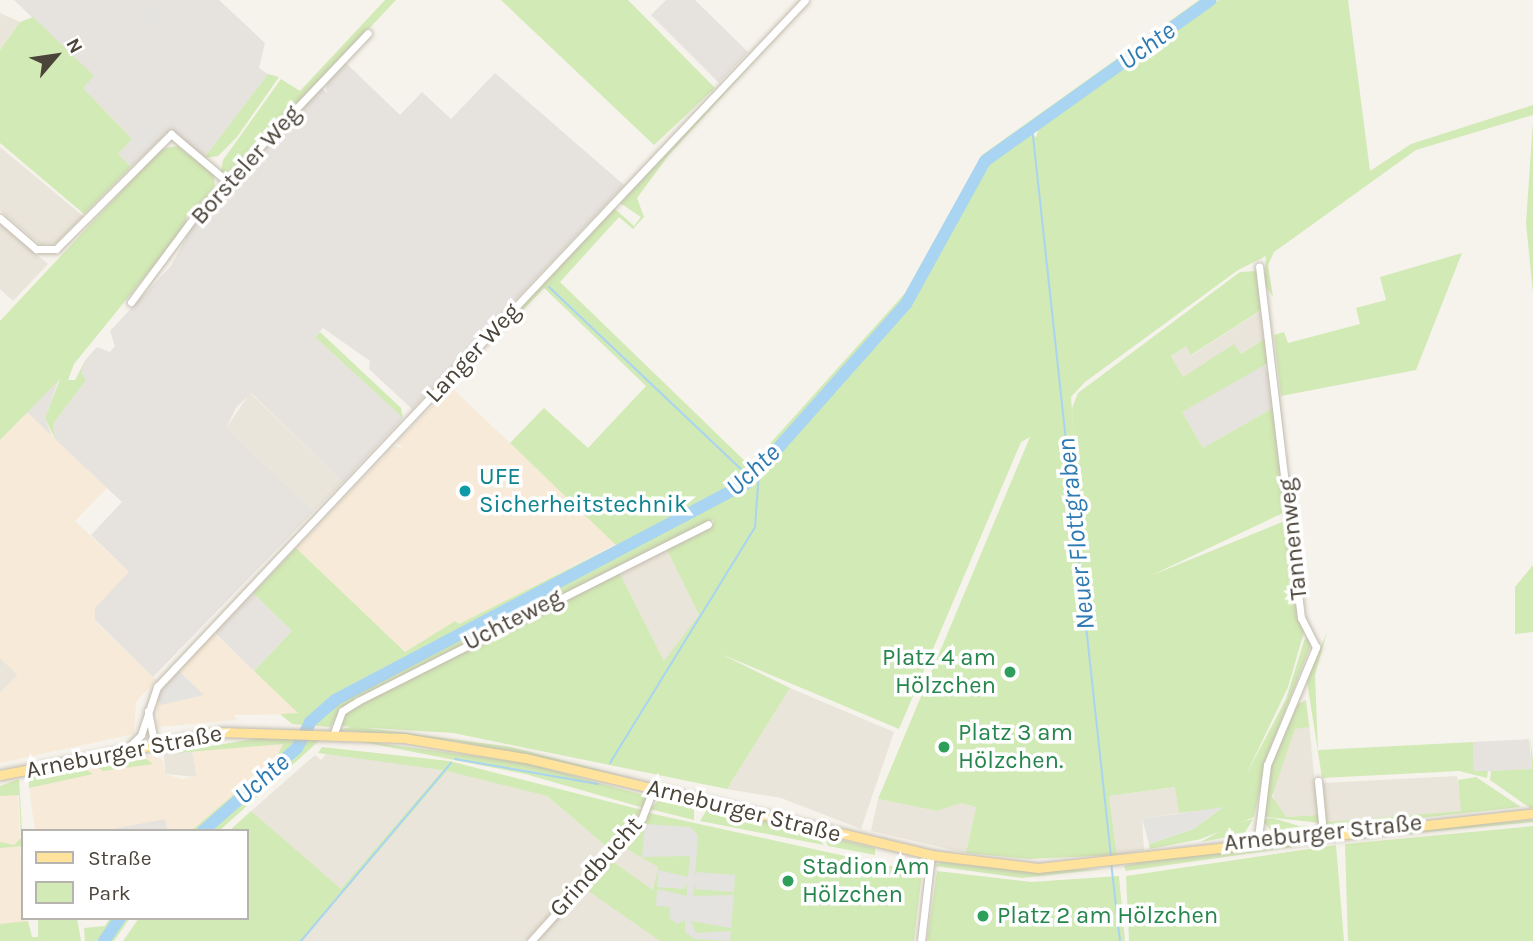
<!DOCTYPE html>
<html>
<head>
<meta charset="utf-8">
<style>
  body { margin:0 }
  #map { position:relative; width:1533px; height:941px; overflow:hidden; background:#f6f3ec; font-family:Karla,sans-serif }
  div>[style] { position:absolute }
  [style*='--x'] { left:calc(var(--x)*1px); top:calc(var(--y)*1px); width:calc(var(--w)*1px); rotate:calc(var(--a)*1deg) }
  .residential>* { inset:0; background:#eae5da }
  .commercial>* { inset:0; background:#f7ead8 }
  .industrial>* { inset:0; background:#e6e2dd }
  .green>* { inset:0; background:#d2eab5 }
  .parking>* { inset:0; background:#e5e3e0 }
  .stream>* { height:2px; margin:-1px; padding:0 1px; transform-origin:1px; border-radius:1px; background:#a9d4f2 }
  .river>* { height:12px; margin:-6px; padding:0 6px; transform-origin:6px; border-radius:6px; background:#a9d4f2 }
  .roads { filter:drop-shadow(0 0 2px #c2bbae) drop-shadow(0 0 2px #c2bbae) }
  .minor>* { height:7px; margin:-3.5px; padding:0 3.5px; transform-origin:3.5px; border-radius:3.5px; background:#fff }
  .major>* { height:9px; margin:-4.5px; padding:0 4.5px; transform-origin:4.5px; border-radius:4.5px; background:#ffe39c }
  .dots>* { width:19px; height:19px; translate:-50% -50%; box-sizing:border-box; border:4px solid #fff; border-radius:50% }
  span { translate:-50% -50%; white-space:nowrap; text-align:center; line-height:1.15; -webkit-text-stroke:7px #fff; paint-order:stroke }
  .street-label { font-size:24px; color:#4b4439 }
  .culture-label { font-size:24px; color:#0d838f }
  .left { translate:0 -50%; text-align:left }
  .leisure-label { font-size:24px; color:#27864d }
  .right { translate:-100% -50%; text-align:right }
  .water-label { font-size:26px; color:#2e7ab2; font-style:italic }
  .legend { position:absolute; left:21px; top:829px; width:228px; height:91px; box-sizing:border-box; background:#fff; border:2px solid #b7b4b0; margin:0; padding:9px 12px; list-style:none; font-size:21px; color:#4b4439 }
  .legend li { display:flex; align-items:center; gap:14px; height:35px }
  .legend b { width:35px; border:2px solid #b7b4b0 }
  .north { position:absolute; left:21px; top:21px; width:70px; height:70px; -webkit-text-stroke:5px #fff; paint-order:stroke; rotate:61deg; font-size:19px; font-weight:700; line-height:28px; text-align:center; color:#4b4439 }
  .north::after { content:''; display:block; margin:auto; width:24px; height:32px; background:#4b4439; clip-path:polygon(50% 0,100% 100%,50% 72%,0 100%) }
</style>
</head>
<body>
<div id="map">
  <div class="residential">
    <div style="clip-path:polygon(0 13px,20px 22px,0 50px)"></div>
    <div style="clip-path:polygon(0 147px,83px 216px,56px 243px,40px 244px,0 210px)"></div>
    <div style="clip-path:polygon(0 224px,48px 264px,13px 301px,0 289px)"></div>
    <div style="clip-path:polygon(1263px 309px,1266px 338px,1241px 354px,1234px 345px,1183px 377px,1171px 356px,1186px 346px,1192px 355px)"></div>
    <div style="clip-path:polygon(250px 393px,343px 482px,314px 511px,226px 428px)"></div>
    <div style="clip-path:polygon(666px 548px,699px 615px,664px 662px,618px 570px)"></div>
    <div style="clip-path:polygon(0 658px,18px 675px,0 693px)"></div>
    <div style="clip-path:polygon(790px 688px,894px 732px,861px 829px,781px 798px,727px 789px)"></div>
    <div style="clip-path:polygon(1309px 726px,1318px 815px,1286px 817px,1277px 810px,1272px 789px,1295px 729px)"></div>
    <div style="clip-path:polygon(192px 750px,197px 777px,165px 774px,164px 754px)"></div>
    <div style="clip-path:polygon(326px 754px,444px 769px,341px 890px,251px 811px,315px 755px,321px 760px)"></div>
    <div style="clip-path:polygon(447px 770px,547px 796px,608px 848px,526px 941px,302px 941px)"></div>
    <div style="clip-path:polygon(1457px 776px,1462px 811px,1327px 823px,1322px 783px)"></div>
    <div style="clip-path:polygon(1176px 787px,1179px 813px,1142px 819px,1144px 850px,1117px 855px,1109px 796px)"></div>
    <div style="clip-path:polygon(878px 799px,937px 811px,961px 803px,976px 807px,966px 853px,871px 831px)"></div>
    <div style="clip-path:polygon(621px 846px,658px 867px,653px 891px,609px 859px)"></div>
    <div style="clip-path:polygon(584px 888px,624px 915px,660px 941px,536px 941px)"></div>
  </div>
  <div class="commercial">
    <div style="clip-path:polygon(451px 387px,616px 544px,459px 624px,455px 621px,405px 652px,296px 548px,394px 446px,403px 448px,397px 442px)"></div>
    <div style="clip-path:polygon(27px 412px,107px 488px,75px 521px,129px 572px,96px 622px,156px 680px,136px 702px,134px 734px,0 763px,0 693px,18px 675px,0 658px,0 440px)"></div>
    <div style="clip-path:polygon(214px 633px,299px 714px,234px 715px,237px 720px,158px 727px,157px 694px)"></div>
    <div style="clip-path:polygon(242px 743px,283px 744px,276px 758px,191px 831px,168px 831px,165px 819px,102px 831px,35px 831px,29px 788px,141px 754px,162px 759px,165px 774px,182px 779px,197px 776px,192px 750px)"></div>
    <div style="clip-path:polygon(18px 790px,23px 918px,28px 923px,0 924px,0 791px)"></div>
  </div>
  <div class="industrial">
    <div style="clip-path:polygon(14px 0,219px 0,265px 43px,259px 68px,268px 74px,204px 158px,166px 134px,131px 167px,118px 154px,132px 139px,83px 88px,93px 76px)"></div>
    <div style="clip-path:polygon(666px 0,695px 0,748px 52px,719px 83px,651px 15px)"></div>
    <div style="clip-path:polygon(346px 63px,400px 115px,422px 92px,451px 119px,495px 73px,624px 185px,412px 409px,369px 369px,370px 361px,323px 328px,315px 337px,403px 418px,343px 482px,251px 393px,236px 408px,226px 428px,314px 511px,153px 677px,95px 620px,95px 608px,129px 572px,91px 535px,122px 502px,55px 439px,53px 424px,86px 380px,80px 372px,86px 359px,97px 347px,110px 352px,115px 346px,110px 331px,171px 266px,194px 223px,308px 101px,322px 88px,327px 93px,326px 84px)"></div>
    <div style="clip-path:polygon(1263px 363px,1272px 380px,1273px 408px,1203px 448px,1182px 412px)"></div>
    <div style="clip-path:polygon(59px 379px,45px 418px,52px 436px,27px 412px)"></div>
    <div style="clip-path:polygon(253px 593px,292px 631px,254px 671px,215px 633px)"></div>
    <div style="clip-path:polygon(1529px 739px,1532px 769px,1474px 772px,1473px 742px)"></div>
    <div style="clip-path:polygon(165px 819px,168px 831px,102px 831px)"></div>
  </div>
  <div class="green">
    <div style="clip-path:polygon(385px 0,396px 0,235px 171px,221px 173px,223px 160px,281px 79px,300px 91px)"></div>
    <div style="clip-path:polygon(501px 0,628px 0,715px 88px,654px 145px)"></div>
    <div style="clip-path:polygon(810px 0,668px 156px,637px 198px,644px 217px,633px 229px,619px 217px,560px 282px,750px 466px,905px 293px,982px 155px,1199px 0,1206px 0,983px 160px,907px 299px,853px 360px,918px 293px,990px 161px,1028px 133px,1036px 137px,1039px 127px,1219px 0,1348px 0,1370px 171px,1411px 144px,1533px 105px,1533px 115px,1416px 150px,1274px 252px,1268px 265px,1273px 297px,1264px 283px,1266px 256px,1238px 270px,1085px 382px,1071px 397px,1078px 493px,1072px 408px,1078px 393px,1240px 272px,1258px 271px,1264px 308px,1191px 355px,1186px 346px,1171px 356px,1183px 377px,1234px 344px,1241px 354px,1266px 338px,1270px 362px,1182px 412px,1203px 448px,1273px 408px,1285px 512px,1150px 576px,1287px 520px,1304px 632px,1288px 687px,1246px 775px,1286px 699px,1304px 641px,1308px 636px,1312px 642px,1267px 757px,1254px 817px,1201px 839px,1150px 849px,1149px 844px,1193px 829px,1222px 808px,1179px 813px,1175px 787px,1109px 796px,1117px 855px,1028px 859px,966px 853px,976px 807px,961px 803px,937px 811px,878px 799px,1030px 437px,1021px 442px,899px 729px,721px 654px,790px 688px,727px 789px,453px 733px,338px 726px,345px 712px,618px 570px,664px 661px,699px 615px,666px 548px,713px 525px,714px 520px,376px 689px,340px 710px,331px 727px,292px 724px,280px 714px,298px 713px,254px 671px,292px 631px,253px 593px,296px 548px,405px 652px,455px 621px,459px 624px,616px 545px,510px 443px,544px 408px,588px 448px,646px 386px,544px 288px,490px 345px,490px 340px,614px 208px,634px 226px,641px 217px,620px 203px)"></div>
    <div style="clip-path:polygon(33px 17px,94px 76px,83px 88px,132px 139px,118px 154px,131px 167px,84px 214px,0 143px,0 50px,20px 22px)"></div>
    <div style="clip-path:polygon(268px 74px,279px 77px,237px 137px,218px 156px,204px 158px)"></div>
    <div style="clip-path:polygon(1533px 122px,1533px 293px,1526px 223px)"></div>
    <div style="clip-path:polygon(177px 146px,214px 173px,215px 191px,187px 213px,185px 227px,74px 364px,68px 380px,75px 380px,86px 359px,81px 372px,86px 380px,53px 424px,55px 439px,45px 418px,60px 379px,0 440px,0 321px,161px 149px)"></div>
    <div style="clip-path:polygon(1462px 253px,1416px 370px,1281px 396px,1274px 335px,1284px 332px,1288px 343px,1360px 324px,1356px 308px,1386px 300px,1380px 277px)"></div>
    <div style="clip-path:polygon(320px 332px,401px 408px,403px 418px,315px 337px)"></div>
    <div style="clip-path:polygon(1533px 565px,1533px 632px,1515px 634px,1515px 587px)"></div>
    <div style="clip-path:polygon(1327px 632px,1315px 675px,1318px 750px,1473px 742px,1474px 771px,1488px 771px,1487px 778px,1459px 771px,1322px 778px,1307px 681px)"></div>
    <div style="clip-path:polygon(1306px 700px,1316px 781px,1309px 727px,1295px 729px,1272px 796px,1286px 817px,1317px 815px,1316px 784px,1320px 823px,1260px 816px,1268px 771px,1298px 704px)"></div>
    <div style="clip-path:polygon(353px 726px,511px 747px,632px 778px,455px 741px,340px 730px)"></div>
    <div style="clip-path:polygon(265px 737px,320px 740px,219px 831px,191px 831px,276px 758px,283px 744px,164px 754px)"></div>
    <div style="clip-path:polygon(1530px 737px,1533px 760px,1533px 808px,1530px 808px,1490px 780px,1491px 771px,1532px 769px)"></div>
    <div style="clip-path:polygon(348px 739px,526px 763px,647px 796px,644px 808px,525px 774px)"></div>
    <div style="clip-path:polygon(322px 747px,449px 761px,642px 810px,608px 848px,547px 796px,447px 771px,302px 941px,123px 941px,139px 918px,247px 918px,247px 831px,229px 831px,251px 811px,341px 889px,443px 770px,318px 753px)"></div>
    <div style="clip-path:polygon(140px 754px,153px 764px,103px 771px,95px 765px)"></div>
    <div style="clip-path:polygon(83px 767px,93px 774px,29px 788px,29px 776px)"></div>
    <div style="clip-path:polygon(1476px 777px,1521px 807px,1328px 828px,1324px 823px,1324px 802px,1327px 822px,1461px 811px,1458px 780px)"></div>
    <div style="clip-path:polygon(19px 779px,23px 846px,0 848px,0 842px,14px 845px,21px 838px,19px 795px,0 796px,0 786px)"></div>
    <div style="clip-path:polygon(664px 795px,694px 803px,694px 820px,650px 809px)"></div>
    <div style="clip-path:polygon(709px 806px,812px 831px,824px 845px,700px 821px)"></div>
    <div style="clip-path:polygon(649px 813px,922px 873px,914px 941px,660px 941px,584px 888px,600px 869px,606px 872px,609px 859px,653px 890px,658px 867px,621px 846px)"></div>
    <div style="clip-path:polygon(1273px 818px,1299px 826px,1319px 826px,1274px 833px,1260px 819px)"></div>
    <div style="clip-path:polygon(1253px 819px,1244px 834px,1201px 842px,1230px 825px)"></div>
    <div style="clip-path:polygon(1533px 820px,1533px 822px,1341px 840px,1344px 835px)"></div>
    <div style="clip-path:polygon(1533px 826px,1533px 941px,1348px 941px,1345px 844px)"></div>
    <div style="clip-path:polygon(824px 836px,875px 848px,875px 855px,828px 846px)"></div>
    <div style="clip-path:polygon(1336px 841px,1126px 871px,1124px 866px,1177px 854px)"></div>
    <div style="clip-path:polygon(1336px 845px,1344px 941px,1129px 941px,1126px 876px)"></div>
    <div style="clip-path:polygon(942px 862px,1022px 871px,1105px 869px,1022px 878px,934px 866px)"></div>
    <div style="clip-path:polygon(937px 871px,1031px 882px,1119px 876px,1125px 941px,927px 941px)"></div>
    <div style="clip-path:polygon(38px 918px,77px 918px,81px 941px,0 941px,0 924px,28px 921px,32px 937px,38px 937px)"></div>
    <div style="clip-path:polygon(110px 918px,130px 918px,114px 941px,85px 941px,84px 928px,105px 926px)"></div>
  </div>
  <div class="parking">
    <div style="clip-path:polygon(156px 0,173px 5px,143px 38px,131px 28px)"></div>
    <div style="clip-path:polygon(147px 122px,161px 131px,139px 147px,135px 158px,128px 151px)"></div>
    <div style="clip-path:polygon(179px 671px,204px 695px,161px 705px,157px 696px)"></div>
    <div style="clip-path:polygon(1223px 807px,1193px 829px,1149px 844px,1142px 819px)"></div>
    <div style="clip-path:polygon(645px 824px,690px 827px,698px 835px,695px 878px,697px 872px,735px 875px,734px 892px,696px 889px,695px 884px,693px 896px,734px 895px,731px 928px,691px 921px,696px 933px,731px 931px,730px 941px,695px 939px,685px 932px,685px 920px,678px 924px,669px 918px,670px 907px,656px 906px,657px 889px,687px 896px,687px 883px,685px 889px,657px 887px,658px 870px,688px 877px,690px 856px,642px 857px)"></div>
  </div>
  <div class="stream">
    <div style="--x:1032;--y:127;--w:733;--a:83.82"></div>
    <div style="--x:549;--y:287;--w:279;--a:43.5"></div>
    <div style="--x:455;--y:759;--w:145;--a:9.9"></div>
    <div style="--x:610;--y:763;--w:277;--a:-58.4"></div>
    <div style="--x:755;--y:527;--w:56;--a:-85.9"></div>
    <div style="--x:1111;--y:862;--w:80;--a:83.5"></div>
    <div style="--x:301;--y:941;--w:233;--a:-49.9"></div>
  </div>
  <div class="river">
    <div style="--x:203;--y:831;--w:125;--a:-41.4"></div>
    <div style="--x:297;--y:748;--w:29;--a:-63"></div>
    <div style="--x:310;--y:722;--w:33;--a:-41"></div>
    <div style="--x:335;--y:700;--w:466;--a:-27.8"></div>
    <div style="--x:747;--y:483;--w:239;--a:-48.4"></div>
    <div style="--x:906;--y:304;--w:163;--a:-61.1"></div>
    <div style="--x:985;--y:161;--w:277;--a:-35.5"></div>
    <div style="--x:104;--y:941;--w:28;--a:-55"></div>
  </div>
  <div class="roads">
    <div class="minor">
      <div style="--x:0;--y:218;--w:48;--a:40.7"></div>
      <div style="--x:36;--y:249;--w:20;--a:0"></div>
      <div style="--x:56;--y:249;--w:163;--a:-45"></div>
      <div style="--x:171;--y:134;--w:75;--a:40.1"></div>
      <div style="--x:131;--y:302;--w:111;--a:-53.4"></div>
      <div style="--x:197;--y:213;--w:248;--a:-46.5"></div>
      <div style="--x:148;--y:711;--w:33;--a:79"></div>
      <div style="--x:334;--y:733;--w:23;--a:-70"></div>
      <div style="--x:342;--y:711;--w:19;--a:-32"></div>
      <div style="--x:358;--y:701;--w:392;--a:-26.8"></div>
      <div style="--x:127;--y:749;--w:20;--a:-45"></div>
      <div style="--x:141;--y:735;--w:51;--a:-71.6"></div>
      <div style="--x:157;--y:687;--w:944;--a:-46.67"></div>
      <div style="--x:1318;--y:781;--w:52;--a:84.5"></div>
      <div style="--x:1258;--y:838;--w:74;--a:-83"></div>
      <div style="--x:1267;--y:765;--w:128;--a:-67.4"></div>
      <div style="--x:1316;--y:647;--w:33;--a:-117"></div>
      <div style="--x:1301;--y:618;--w:354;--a:-96.8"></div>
      <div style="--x:531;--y:941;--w:166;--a:-47.9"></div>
      <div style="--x:642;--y:818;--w:31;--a:-69"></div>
      <div style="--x:921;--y:941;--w:87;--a:-83.4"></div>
    </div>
    <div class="major">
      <div style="--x:0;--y:775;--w:225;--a:-11"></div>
      <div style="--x:221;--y:732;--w:183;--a:1.9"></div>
      <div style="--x:404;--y:738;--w:123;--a:9.4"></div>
      <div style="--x:525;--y:758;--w:417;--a:13.4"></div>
      <div style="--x:931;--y:855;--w:108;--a:6.9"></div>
      <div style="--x:1038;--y:868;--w:498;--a:-6.3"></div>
    </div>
  </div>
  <div class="dots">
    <div style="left:465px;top:491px;background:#0f9aa8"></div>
    <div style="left:1010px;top:672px;background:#2e9e5b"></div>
    <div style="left:944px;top:747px;background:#2e9e5b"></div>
    <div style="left:788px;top:881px;background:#2e9e5b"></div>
    <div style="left:983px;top:916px;background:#2e9e5b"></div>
  </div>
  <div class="street-label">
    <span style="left:246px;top:165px;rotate:-48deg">Borsteler Weg</span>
    <span style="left:473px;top:353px;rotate:-47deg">Langer Weg</span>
    <span style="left:1293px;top:539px;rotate:-96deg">Tannenweg</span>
    <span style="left:513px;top:620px;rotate:-27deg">Uchteweg</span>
    <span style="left:124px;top:752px;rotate:-11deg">Arneburger Straße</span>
    <span style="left:744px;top:811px;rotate:14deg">Arneburger Straße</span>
    <span style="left:1323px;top:833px;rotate:-6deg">Arneburger Straße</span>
    <span style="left:596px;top:867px;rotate:-48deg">Grindbucht</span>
  </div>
  <div class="culture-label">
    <span class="left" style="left:479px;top:491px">UFE<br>Sicherheitstechnik</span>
  </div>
  <div class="leisure-label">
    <span class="right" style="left:996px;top:672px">Platz 4 am<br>Hölzchen</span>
    <span class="left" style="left:958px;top:747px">Platz 3 am<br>Hölzchen.</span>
    <span class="left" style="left:802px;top:881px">Stadion Am<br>Hölzchen</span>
    <span class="left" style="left:997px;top:916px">Platz 2 am Hölzchen</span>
  </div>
  <div class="water-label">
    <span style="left:1147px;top:46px;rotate:-36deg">Uchte</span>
    <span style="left:753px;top:470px;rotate:-43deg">Uchte</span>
    <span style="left:1076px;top:534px;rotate:-96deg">Neuer Flottgraben</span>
    <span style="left:262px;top:779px;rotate:-41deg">Uchte</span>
  </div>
  <ul class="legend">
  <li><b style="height:9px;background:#ffe39c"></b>Straße</li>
  <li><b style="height:19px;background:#d2eab5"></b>Park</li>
  </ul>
  <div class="north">N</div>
</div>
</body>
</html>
